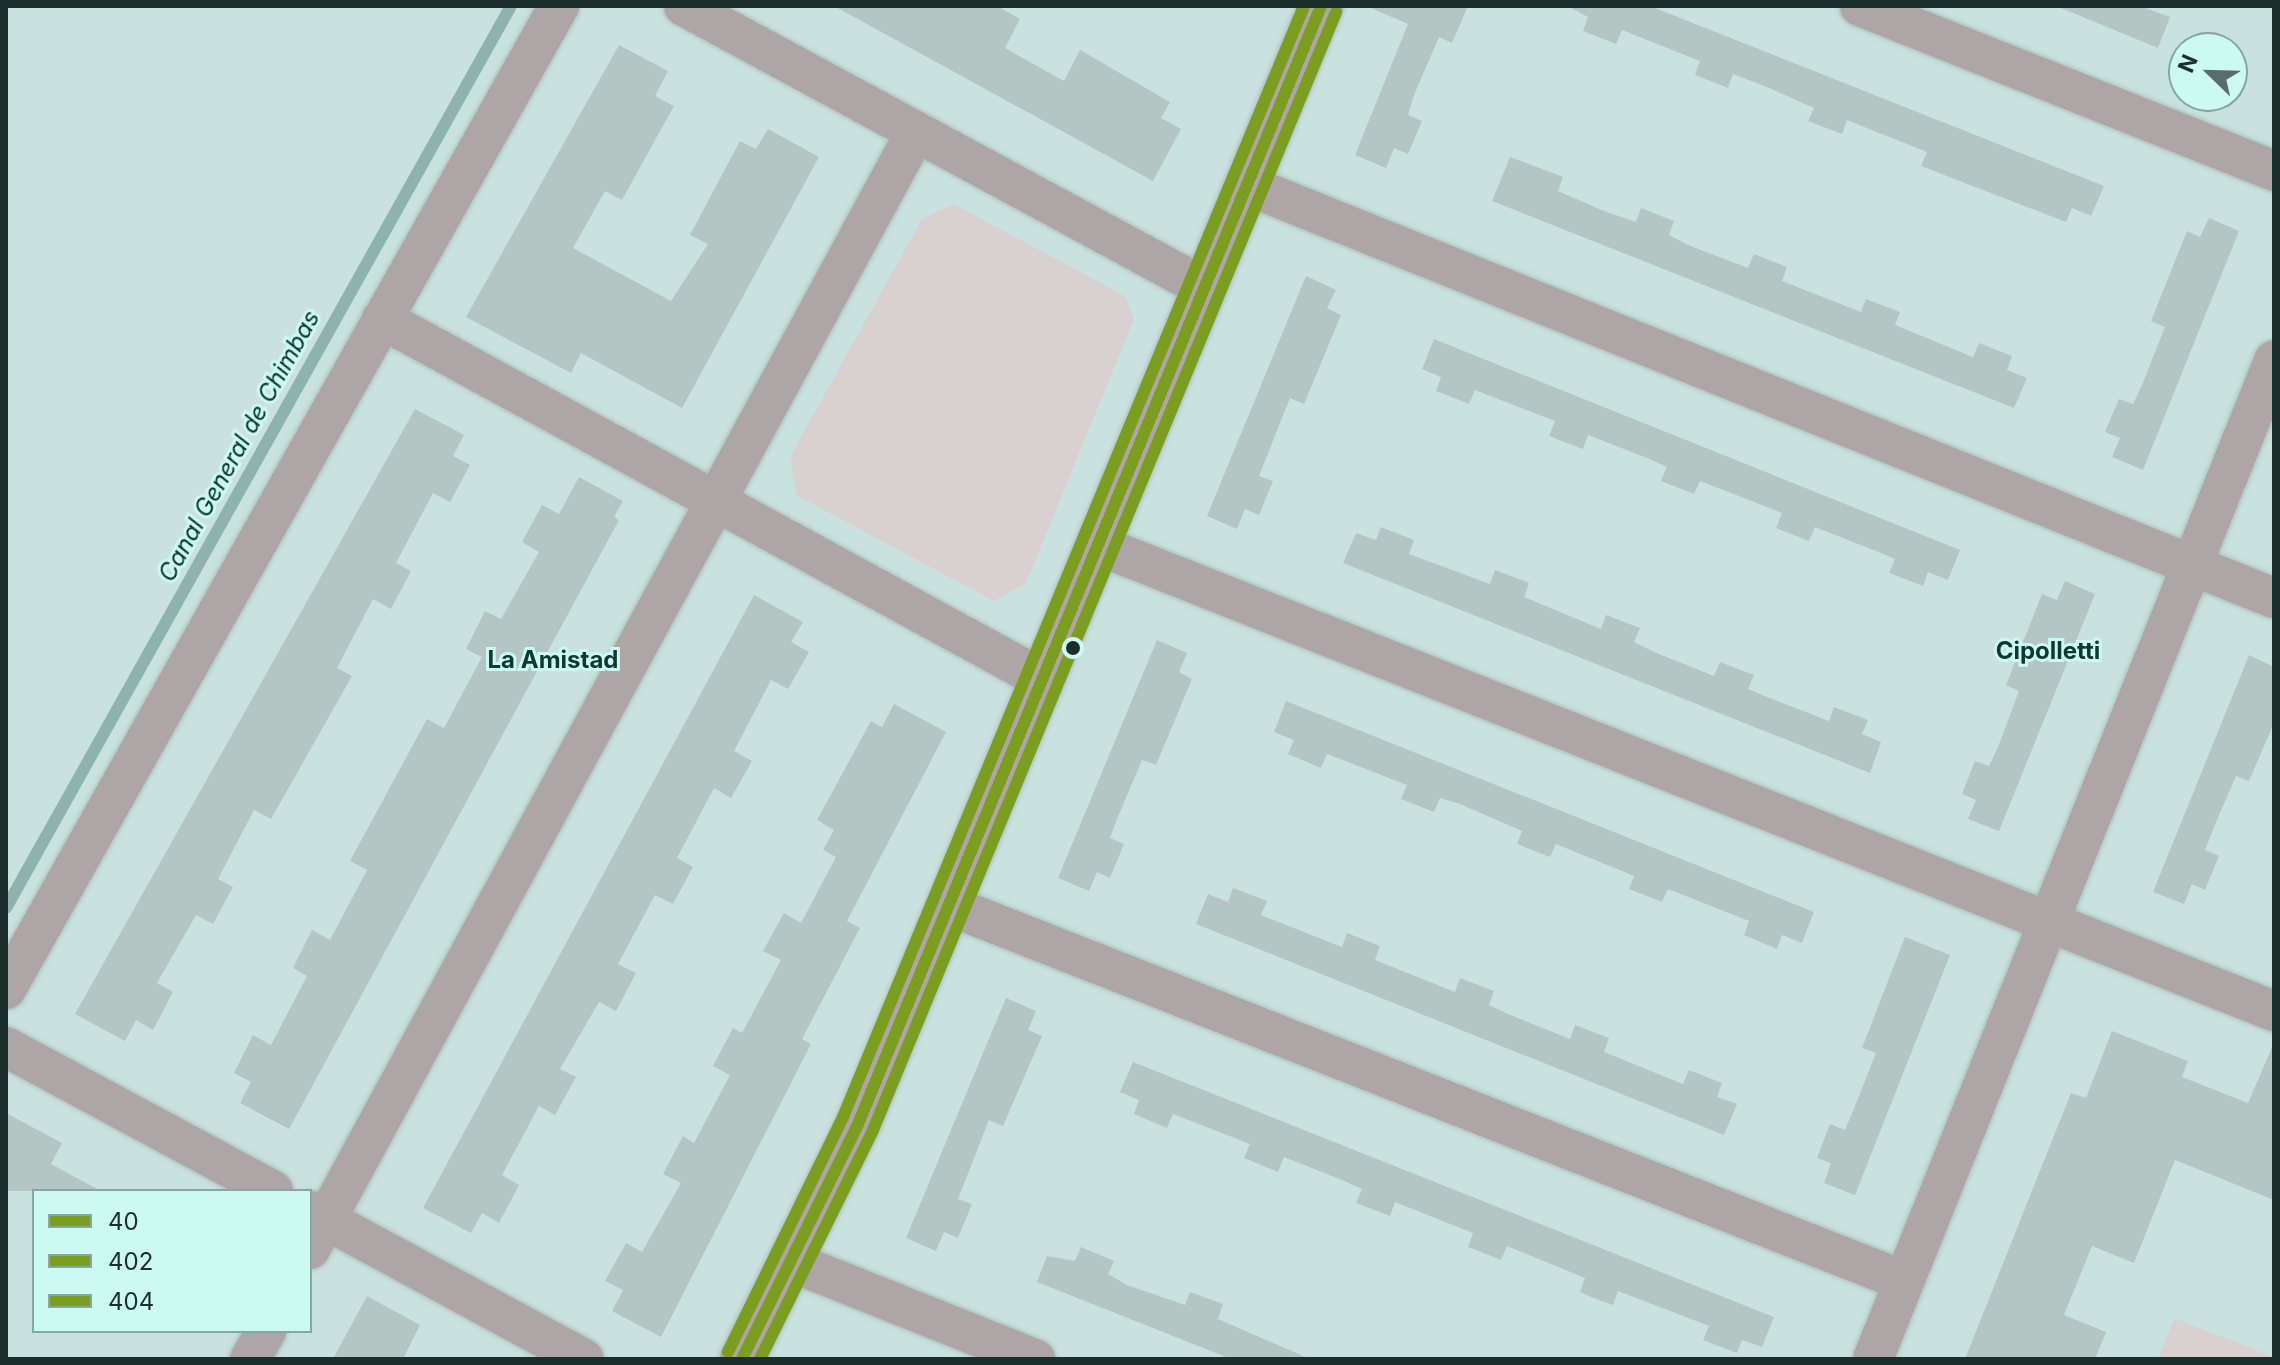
<!DOCTYPE html>
<html>
<head>
<meta charset="utf-8">
<style>
  body { margin:0 }
  #map { position:relative; width:2280px; height:1365px; overflow:hidden; background:#cae2df; font-family:Inter,sans-serif }
  div>[style] { position:absolute }
  [style*='--x'] { left:calc(var(--x)*1px); top:calc(var(--y)*1px); width:calc(var(--w)*1px); rotate:calc(var(--a)*1deg) }
  .green>* { inset:0; background:#d9d1d0 }
  .stream>* { height:12px; margin:-6px; padding:0 6px; transform-origin:6px; border-radius:6px; background:#8eb2ad }
  .building>* { inset:0; background:#b3c6c4 }
  .roads { filter:drop-shadow(0 0 2px #acc0bd) drop-shadow(0 0 2px #acc0bd) }
  .minor>* { height:40px; margin:-20px; padding:0 20px; transform-origin:20px; border-radius:20px; background:#aea6a6 }
  .tertiary>* { height:44px; margin:-22px; padding:0 22px; transform-origin:22px; border-radius:22px; background:#aea6a6 }
  .bus-1>* { height:12px; margin:-6px; padding:0 6px; transform-origin:6px; border-radius:6px; background:#7c9e20 }
  .bus-2>* { height:12px; margin:-6px; padding:0 6px; transform-origin:6px; border-radius:6px; background:#7c9e20 }
  .bus-3>* { height:12px; margin:-6px; padding:0 6px; transform-origin:6px; border-radius:6px; background:#7c9e20 }
  .dots>* { width:22px; height:22px; translate:-50% -50%; box-sizing:border-box; border:4px solid #cdf9f3; border-radius:50% }
  span { translate:-50% -50%; white-space:nowrap; text-align:center; line-height:1.15; -webkit-text-stroke:6px #cdf9f3; paint-order:stroke }
  .water-label { font-size:24px; color:#0a3430; font-style:italic }
  .neighbourhood-label { font-size:24px; color:#0e3834; font-weight:700 }
  .frame { position:absolute; inset:0; border:8px solid #1c2e2c; pointer-events:none }
  .legend { position:absolute; left:32px; top:1189px; width:280px; height:144px; box-sizing:border-box; background:#cdf9f3; border:2px solid #86a8a3; margin:0; padding:10px 14px; list-style:none; font-size:24px; color:#1c2e2c }
  .legend li { display:flex; align-items:center; gap:16px; height:40px }
  .legend b { width:40px; border:2px solid #86a8a3 }
  .north { position:absolute; left:2168px; top:32px; width:80px; height:80px; box-sizing:border-box; background:#cdf9f3; border:2px solid #86a8a3; border-radius:50%; rotate:293deg; font-size:22px; font-weight:700; line-height:32px; text-align:center; color:#1c2e2c }
  .north::after { content:''; display:block; margin:auto; width:28px; height:36px; background:#596d6b; clip-path:polygon(50% 0,100% 100%,50% 72%,0 100%) }
</style>
</head>
<body>
<div id="map">
  <div class="green">
    <div style="clip-path:polygon(954px 204px,1125px 296px,1134px 319px,1026px 583px,994px 601px,796px 495px,790px 457px,922px 219px)"></div>
    <div style="clip-path:polygon(2174px 1318px,2274px 1357px,2274px 1359px,2158px 1359px)"></div>
  </div>
  <div class="stream">
    <div style="--x:6;--y:908;--w:1034;--a:-60.76"></div>
  </div>
  <div class="building">
    <div style="clip-path:polygon(834px 6px,997px 6px,1020px 19px,1005px 48px,1064px 81px,1080px 50px,1170px 102px,1161px 118px,1181px 129px,1153px 181px)"></div>
    <div style="clip-path:polygon(1366px 6px,1468px 6px,1452px 43px,1439px 37px,1414px 95px,1408px 115px,1422px 121px,1408px 154px,1394px 148px,1386px 168px,1355px 155px,1408px 24px)"></div>
    <div style="clip-path:polygon(1567px 6px,1650px 6px,2104px 186px,2091px 216px,2072px 208px,2066px 222px,1921px 166px,1927px 152px,1879px 133px,1847px 120px,1842px 134px,1808px 121px,1814px 108px,1767px 87px,1733px 74px,1728px 88px,1695px 75px,1700px 61px,1622px 30px,1616px 44px,1583px 31px,1588px 17px)"></div>
    <div style="clip-path:polygon(2056px 6px,2140px 6px,2170px 17px,2158px 48px)"></div>
    <div style="clip-path:polygon(619px 45px,668px 71px,655px 96px,674px 106px,622px 200px,605px 191px,573px 248px,671px 301px,708px 244px,690px 235px,740px 141px,756px 149px,768px 129px,819px 157px,682px 408px,581px 353px,571px 373px,466px 317px)"></div>
    <div style="clip-path:polygon(1510px 157px,1563px 177px,1558px 191px,1604px 211px,1636px 222px,1641px 208px,1674px 221px,1669px 235px,1688px 245px,1748px 268px,1754px 254px,1787px 267px,1782px 281px,1861px 312px,1866px 299px,1900px 312px,1895px 325px,1973px 357px,1979px 343px,2012px 356px,2007px 370px,2027px 378px,2014px 408px,1492px 201px)"></div>
    <div style="clip-path:polygon(2209px 218px,2239px 231px,2143px 470px,2112px 457px,2120px 438px,2105px 432px,2119px 399px,2133px 404px,2142px 385px,2165px 327px,2151px 321px,2187px 231px,2200px 237px)"></div>
    <div style="clip-path:polygon(1306px 276px,1336px 290px,1327px 308px,1341px 315px,1304px 404px,1290px 398px,1259px 476px,1273px 481px,1259px 515px,1245px 509px,1237px 529px,1207px 516px)"></div>
    <div style="clip-path:polygon(1434px 339px,1960px 550px,1948px 580px,1928px 572px,1923px 586px,1889px 573px,1895px 559px,1876px 551px,1815px 527px,1809px 541px,1776px 528px,1782px 513px,1762px 505px,1700px 481px,1694px 494px,1661px 481px,1667px 467px,1647px 458px,1588px 435px,1583px 449px,1549px 436px,1555px 421px,1475px 390px,1469px 404px,1436px 391px,1441px 377px,1422px 369px)"></div>
    <div style="clip-path:polygon(415px 409px,464px 435px,453px 456px,470px 465px,450px 502px,433px 493px,396px 563px,411px 571px,391px 609px,373px 599px,337px 668px,352px 676px,271px 819px,254px 810px,218px 879px,233px 887px,213px 924px,196px 915px,157px 983px,173px 992px,153px 1030px,136px 1020px,125px 1041px,75px 1014px)"></div>
    <div style="clip-path:polygon(579px 477px,623px 501px,614px 517px,619px 520px,289px 1129px,240px 1103px,251px 1082px,234px 1073px,253px 1035px,271px 1045px,307px 976px,293px 968px,312px 930px,330px 940px,367px 870px,350px 861px,427px 719px,444px 728px,482px 657px,466px 649px,485px 611px,501px 619px,539px 552px,522px 542px,542px 505px,559px 514px)"></div>
    <div style="clip-path:polygon(1381px 527px,1414px 540px,1409px 554px,1490px 584px,1495px 570px,1529px 583px,1524px 597px,1601px 629px,1606px 615px,1640px 628px,1634px 642px,1654px 652px,1714px 676px,1720px 662px,1754px 675px,1748px 689px,1767px 697px,1829px 721px,1834px 707px,1868px 720px,1862px 734px,1881px 742px,1870px 773px,1343px 563px,1356px 533px,1376px 540px)"></div>
    <div style="clip-path:polygon(2065px 581px,2095px 594px,1999px 831px,1968px 819px,1976px 800px,1962px 794px,1975px 761px,1989px 766px,1998px 747px,2019px 691px,2006px 685px,2042px 594px,2057px 600px)"></div>
    <div style="clip-path:polygon(754px 595px,803px 622px,791px 642px,809px 652px,788px 689px,771px 680px,734px 751px,752px 761px,731px 798px,714px 788px,677px 858px,693px 867px,673px 904px,655px 895px,618px 964px,636px 973px,616px 1011px,599px 1002px,560px 1069px,576px 1077px,555px 1115px,539px 1106px,502px 1175px,519px 1185px,499px 1223px,482px 1213px,471px 1233px,423px 1208px)"></div>
    <div style="clip-path:polygon(1157px 640px,1187px 653px,1179px 672px,1192px 679px,1156px 765px,1142px 760px,1117px 819px,1110px 838px,1124px 844px,1110px 878px,1097px 872px,1089px 891px,1058px 878px)"></div>
    <div style="clip-path:polygon(2249px 655px,2274px 667px,2274px 723px,2249px 781px,2236px 776px,2216px 822px,2205px 850px,2219px 856px,2205px 890px,2192px 884px,2184px 904px,2153px 892px)"></div>
    <div style="clip-path:polygon(1286px 701px,1814px 912px,1802px 943px,1782px 935px,1777px 949px,1744px 935px,1749px 921px,1668px 889px,1662px 902px,1629px 889px,1634px 876px,1556px 844px,1550px 857px,1517px 844px,1522px 831px,1460px 804px,1440px 798px,1434px 812px,1401px 799px,1407px 785px,1327px 754px,1321px 768px,1288px 754px,1294px 740px,1274px 732px)"></div>
    <div style="clip-path:polygon(894px 704px,946px 732px,847px 921px,860px 928px,802px 1039px,811px 1044px,661px 1337px,612px 1311px,623px 1290px,605px 1281px,626px 1243px,642px 1252px,681px 1183px,663px 1174px,683px 1136px,694px 1143px,730px 1075px,713px 1066px,733px 1028px,742px 1033px,781px 960px,763px 951px,784px 913px,801px 923px,836px 857px,823px 850px,834px 830px,817px 820px,871px 721px,882px 727px)"></div>
    <div style="clip-path:polygon(1233px 888px,1267px 901px,1261px 915px,1281px 923px,1342px 947px,1347px 933px,1380px 946px,1375px 960px,1455px 992px,1460px 978px,1494px 991px,1489px 1005px,1508px 1014px,1570px 1039px,1575px 1025px,1609px 1038px,1604px 1052px,1683px 1084px,1689px 1070px,1722px 1083px,1717px 1097px,1737px 1104px,1724px 1135px,1196px 924px,1208px 894px,1228px 902px)"></div>
    <div style="clip-path:polygon(1905px 937px,1950px 955px,1855px 1195px,1824px 1183px,1831px 1163px,1817px 1158px,1830px 1124px,1845px 1130px,1853px 1111px,1876px 1053px,1862px 1048px)"></div>
    <div style="clip-path:polygon(1006px 998px,1036px 1011px,1028px 1030px,1042px 1036px,1003px 1126px,989px 1120px,958px 1199px,972px 1204px,958px 1238px,944px 1232px,936px 1251px,906px 1238px)"></div>
    <div style="clip-path:polygon(2112px 1031px,2188px 1061px,2182px 1077px,2248px 1103px,2274px 1043px,2274px 1200px,2175px 1160px,2134px 1263px,2092px 1246px,2064px 1315px,2106px 1332px,2095px 1359px,1965px 1359px,2071px 1093px,2086px 1098px)"></div>
    <div style="clip-path:polygon(1133px 1062px,1774px 1317px,1762px 1347px,1742px 1340px,1737px 1353px,1703px 1340px,1709px 1326px,1618px 1291px,1613px 1305px,1596px 1299px,1580px 1292px,1585px 1278px,1507px 1246px,1501px 1260px,1468px 1247px,1473px 1233px,1395px 1202px,1390px 1216px,1356px 1203px,1362px 1189px,1342px 1180px,1284px 1157px,1278px 1172px,1244px 1158px,1250px 1144px,1173px 1114px,1167px 1128px,1134px 1114px,1139px 1100px,1120px 1092px)"></div>
    <div style="clip-path:polygon(6px 1113px,62px 1143px,51px 1164px,101px 1191px,6px 1191px)"></div>
    <div style="clip-path:polygon(1081px 1247px,1114px 1261px,1108px 1274px,1127px 1285px,1185px 1305px,1190px 1292px,1223px 1304px,1218px 1319px,1310px 1359px,1231px 1359px,1037px 1282px,1047px 1256px,1075px 1261px)"></div>
    <div style="clip-path:polygon(367px 1296px,420px 1325px,403px 1359px,333px 1359px)"></div>
  </div>
  <div class="roads">
    <div class="minor">
      <div style="--x:684;--y:6;--w:592;--a:28.43"></div>
      <div style="--x:1860;--y:6;--w:446;--a:21.7"></div>
      <div style="--x:1247;--y:185;--w:1107;--a:21.91"></div>
      <div style="--x:382;--y:319;--w:752;--a:28.61"></div>
      <div style="--x:1098;--y:545;--w:1265;--a:21.62"></div>
      <div style="--x:948;--y:905;--w:1027;--a:21.47"></div>
      <div style="--x:6;--y:989;--w:1128;--a:-60.64"></div>
      <div style="--x:6;--y:1047;--w:303;--a:28.3"></div>
      <div style="--x:310;--y:1211;--w:311;--a:28.4"></div>
      <div style="--x:310;--y:1249;--w:1271;--a:-61.52"></div>
      <div style="--x:792;--y:1262;--w:262;--a:21.8"></div>
      <div style="--x:250;--y:1359;--w:32;--a:-60"></div>
      <div style="--x:1873;--y:1359;--w:1076;--a:-68.11"></div>
    </div>
    <div class="tertiary">
      <div style="--x:742;--y:1359;--w:262;--a:-63.7"></div>
      <div style="--x:858;--y:1124;--w:1210;--a:-67.5"></div>
    </div>
  </div>
  <div class="bus-1">
    <div style="--x:742;--y:1359;--w:262;--a:-63.7"></div>
    <div style="--x:858;--y:1124;--w:1210;--a:-67.5"></div>
  </div>
  <div class="bus-2">
    <div style="--x:760;--y:1359;--w:255;--a:-63.7"></div>
    <div style="--x:873;--y:1130;--w:1210;--a:-67.5"></div>
  </div>
  <div class="bus-3">
    <div style="--x:728;--y:1352;--w:262;--a:-63.9"></div>
    <div style="--x:843;--y:1117;--w:1203;--a:-67.46"></div>
  </div>
  <div class="dots">
    <div style="left:1073px;top:648px;background:#1c2e2c"></div>
  </div>
  <div class="water-label">
    <span style="left:239px;top:446px;rotate:-61deg">Canal General de Chimbas</span>
  </div>
  <div class="neighbourhood-label">
    <span style="left:2048px;top:651px">Cipolletti</span>
    <span style="left:553px;top:660px">La Amistad</span>
  </div>
  <div class="frame"></div>
  <ul class="legend">
  <li><b style="height:10px;background:#7c9e20"></b>40</li>
  <li><b style="height:10px;background:#7c9e20"></b>402</li>
  <li><b style="height:10px;background:#7c9e20"></b>404</li>
  </ul>
  <div class="north">N</div>
</div>
</body>
</html>
